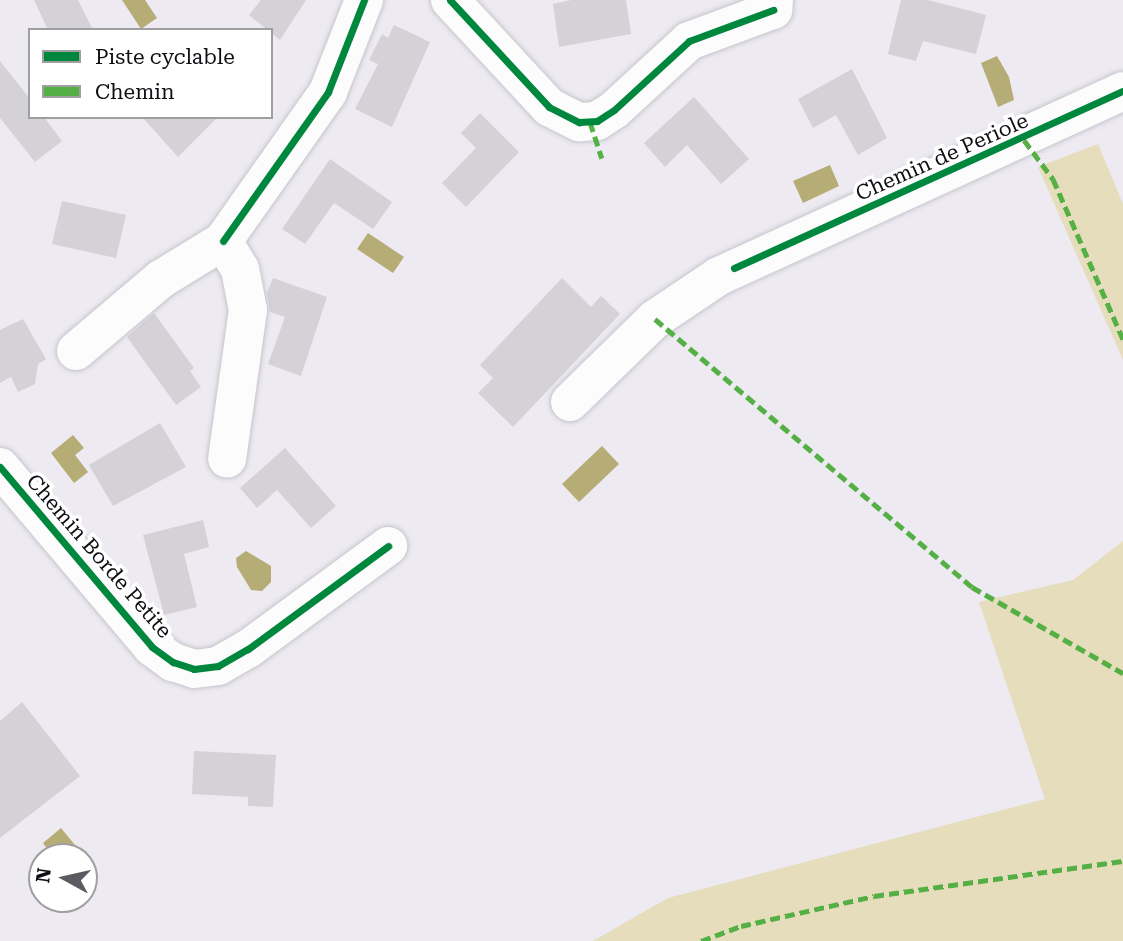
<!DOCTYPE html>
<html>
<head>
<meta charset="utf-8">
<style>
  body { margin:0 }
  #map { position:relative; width:1123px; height:941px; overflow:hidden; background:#edeaf2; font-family:"Roboto Serif",serif }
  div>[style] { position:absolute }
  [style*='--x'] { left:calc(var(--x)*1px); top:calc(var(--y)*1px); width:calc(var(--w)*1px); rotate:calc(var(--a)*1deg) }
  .green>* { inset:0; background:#e5ddbc }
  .water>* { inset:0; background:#b6ac76 }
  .building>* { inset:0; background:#d4d1d7 }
  .roads { filter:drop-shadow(0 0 2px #c7c5cb) drop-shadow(0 0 2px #c7c5cb) }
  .minor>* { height:38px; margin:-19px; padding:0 19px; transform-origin:19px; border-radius:19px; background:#fcfcfd }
  .quiet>* { height:5px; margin-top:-2.5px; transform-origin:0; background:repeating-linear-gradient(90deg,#54b044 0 10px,transparent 0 15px) }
  .cycleway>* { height:7px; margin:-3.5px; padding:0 3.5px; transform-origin:3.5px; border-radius:3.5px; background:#00873e }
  span { translate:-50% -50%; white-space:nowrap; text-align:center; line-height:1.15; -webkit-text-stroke:7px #fff; paint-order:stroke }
  .street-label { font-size:21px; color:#100e13 }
  .legend { position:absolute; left:28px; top:28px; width:245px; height:91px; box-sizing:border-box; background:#fff; border:2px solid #9f9fa1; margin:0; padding:9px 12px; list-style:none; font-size:21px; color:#100e13 }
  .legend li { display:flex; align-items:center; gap:14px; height:35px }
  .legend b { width:35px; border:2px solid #9f9fa1 }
  .north { position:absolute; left:28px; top:843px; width:70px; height:70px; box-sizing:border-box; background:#fff; border:2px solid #9f9fa1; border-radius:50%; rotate:278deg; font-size:19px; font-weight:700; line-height:28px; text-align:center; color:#100e13 }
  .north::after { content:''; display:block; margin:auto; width:24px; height:32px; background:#5d5b61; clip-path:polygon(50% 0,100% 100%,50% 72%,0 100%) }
</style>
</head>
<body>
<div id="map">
  <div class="green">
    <div style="clip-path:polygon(1098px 144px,1123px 204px,1123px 360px,1038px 167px)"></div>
    <div style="clip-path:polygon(1123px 541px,1123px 941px,593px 941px,668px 898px,1045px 799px,979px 602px,1073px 580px)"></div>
  </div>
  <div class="water">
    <div style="clip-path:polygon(122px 0,145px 0,157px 18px,141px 29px)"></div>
    <div style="clip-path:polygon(997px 56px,1009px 77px,1014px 100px,998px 107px,981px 63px)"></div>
    <div style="clip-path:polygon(830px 165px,839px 186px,803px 203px,793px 181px)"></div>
    <div style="clip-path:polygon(368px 233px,404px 257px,393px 273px,357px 249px)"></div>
    <div style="clip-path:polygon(73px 435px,84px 448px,75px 455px,88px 472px,74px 483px,51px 453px)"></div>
    <div style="clip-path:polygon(602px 446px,619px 464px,579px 502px,562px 484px)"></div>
    <div style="clip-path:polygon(246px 551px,271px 566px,271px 582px,262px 591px,251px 590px,237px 567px,236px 558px)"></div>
    <div style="clip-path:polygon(61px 828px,93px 867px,84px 874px,84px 857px,53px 857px,43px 843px)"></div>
  </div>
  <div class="building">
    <div style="clip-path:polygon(34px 0,78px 0,93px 30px,48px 30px)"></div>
    <div style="clip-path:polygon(261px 0,306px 0,280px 40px,249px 15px)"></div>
    <div style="clip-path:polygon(571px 0,626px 0,631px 34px,559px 47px,553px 4px)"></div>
    <div style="clip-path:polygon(901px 0,928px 0,986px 15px,976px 54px,923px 41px,916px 61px,888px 54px)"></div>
    <div style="clip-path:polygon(394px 25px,430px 42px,392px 127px,355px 109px,378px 64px,369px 60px,382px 34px,388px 38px)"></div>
    <div style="clip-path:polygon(0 61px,30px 99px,30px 117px,44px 117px,62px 141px,35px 162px,0 118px)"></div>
    <div style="clip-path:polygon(852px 69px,887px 138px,858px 155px,836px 115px,813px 128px,798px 99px)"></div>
    <div style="clip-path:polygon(694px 97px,749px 159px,721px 184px,687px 145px,665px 167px,644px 143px)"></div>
    <div style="clip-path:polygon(480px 113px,519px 152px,466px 207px,442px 183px,476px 148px,461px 133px)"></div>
    <div style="clip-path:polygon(142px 117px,218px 117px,178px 157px)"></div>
    <div style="clip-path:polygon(330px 159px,392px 202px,373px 229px,334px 203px,305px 244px,282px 229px)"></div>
    <div style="clip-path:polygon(62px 201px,126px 215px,116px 258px,52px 244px)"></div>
    <div style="clip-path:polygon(273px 278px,327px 297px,301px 376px,268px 364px,285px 317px,270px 312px,267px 293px)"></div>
    <div style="clip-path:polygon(562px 278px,591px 307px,601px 296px,620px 314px,513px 427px,478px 393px,493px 378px,480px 365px)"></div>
    <div style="clip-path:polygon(154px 313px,194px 368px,190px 371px,201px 387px,176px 405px,127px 337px)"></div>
    <div style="clip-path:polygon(23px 319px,46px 359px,38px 364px,35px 384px,18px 392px,11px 377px,0 383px,0 330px)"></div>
    <div style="clip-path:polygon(160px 423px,186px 467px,113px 506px,89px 465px)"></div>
    <div style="clip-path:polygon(285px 448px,336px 506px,311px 528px,277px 490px,257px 508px,240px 488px)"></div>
    <div style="clip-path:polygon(203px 520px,209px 547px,184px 554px,197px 607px,164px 615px,143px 535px)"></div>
    <div style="clip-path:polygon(22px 702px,80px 776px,0 838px,0 721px)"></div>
    <div style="clip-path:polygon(194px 751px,276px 755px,273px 807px,248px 806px,248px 797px,192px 794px)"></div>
  </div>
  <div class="roads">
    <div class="minor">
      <div style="--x:450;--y:0;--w:146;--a:47.2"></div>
      <div style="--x:549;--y:107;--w:34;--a:27"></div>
      <div style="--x:579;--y:122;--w:18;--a:-3"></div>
      <div style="--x:597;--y:121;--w:20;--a:-33"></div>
      <div style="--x:614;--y:110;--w:102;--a:-42.6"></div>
      <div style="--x:689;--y:41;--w:90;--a:-20.3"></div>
      <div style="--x:773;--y:10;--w:10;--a:-84"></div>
      <div style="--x:223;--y:241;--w:33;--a:59"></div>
      <div style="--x:240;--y:269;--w:42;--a:79"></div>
      <div style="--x:248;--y:310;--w:150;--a:98"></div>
      <div style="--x:76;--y:351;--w:111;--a:-40.3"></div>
      <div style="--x:161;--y:279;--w:73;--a:-31.5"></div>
      <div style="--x:223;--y:241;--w:182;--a:-54.8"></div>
      <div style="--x:328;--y:92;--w:99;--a:-68.6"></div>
      <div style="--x:570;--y:402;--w:119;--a:-44.3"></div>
      <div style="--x:655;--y:319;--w:77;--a:-33.9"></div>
      <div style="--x:719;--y:276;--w:444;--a:-24.6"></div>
      <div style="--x:0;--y:467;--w:236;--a:49.8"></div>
      <div style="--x:152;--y:647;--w:26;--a:36"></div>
      <div style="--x:173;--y:662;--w:22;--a:18"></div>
      <div style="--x:194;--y:669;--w:24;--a:-7"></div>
      <div style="--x:218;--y:666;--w:34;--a:-30"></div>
      <div style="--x:248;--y:649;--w:174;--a:-36.3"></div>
    </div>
  </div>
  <div class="quiet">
    <div style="--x:590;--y:122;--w:38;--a:72"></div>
    <div style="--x:1024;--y:140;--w:49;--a:53.4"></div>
    <div style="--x:1053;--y:179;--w:175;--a:66.4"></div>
    <div style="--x:655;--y:319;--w:415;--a:40.2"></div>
    <div style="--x:972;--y:587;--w:174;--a:29.7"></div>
    <div style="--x:701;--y:941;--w:43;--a:-20.6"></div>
    <div style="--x:741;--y:926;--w:136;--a:-12.7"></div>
    <div style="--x:874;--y:896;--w:251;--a:-8"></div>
  </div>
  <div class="cycleway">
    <div style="--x:450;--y:0;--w:146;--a:47.2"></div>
    <div style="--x:549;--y:107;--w:34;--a:27"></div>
    <div style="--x:579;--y:122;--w:18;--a:-3"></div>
    <div style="--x:597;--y:121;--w:20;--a:-33"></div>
    <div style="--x:614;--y:110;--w:102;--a:-42.6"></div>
    <div style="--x:689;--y:41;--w:90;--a:-20.3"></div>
    <div style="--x:223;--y:241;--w:182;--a:-54.8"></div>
    <div style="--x:328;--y:92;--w:99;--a:-68.6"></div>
    <div style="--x:734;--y:268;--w:427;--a:-24.5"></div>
    <div style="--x:0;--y:467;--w:236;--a:49.8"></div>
    <div style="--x:152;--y:647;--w:26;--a:36"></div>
    <div style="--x:173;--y:662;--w:22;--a:18"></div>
    <div style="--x:194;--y:669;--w:24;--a:-7"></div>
    <div style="--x:218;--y:666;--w:34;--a:-30"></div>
    <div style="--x:248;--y:649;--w:174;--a:-36.3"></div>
  </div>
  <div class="street-label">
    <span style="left:942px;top:157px;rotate:-24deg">Chemin de Periole</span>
    <span style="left:99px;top:556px;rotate:49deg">Chemin Borde Petite</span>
  </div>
  <ul class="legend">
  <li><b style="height:9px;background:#00873e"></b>Piste cyclable</li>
  <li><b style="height:9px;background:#54b044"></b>Chemin</li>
  </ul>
  <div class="north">N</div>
</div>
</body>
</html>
